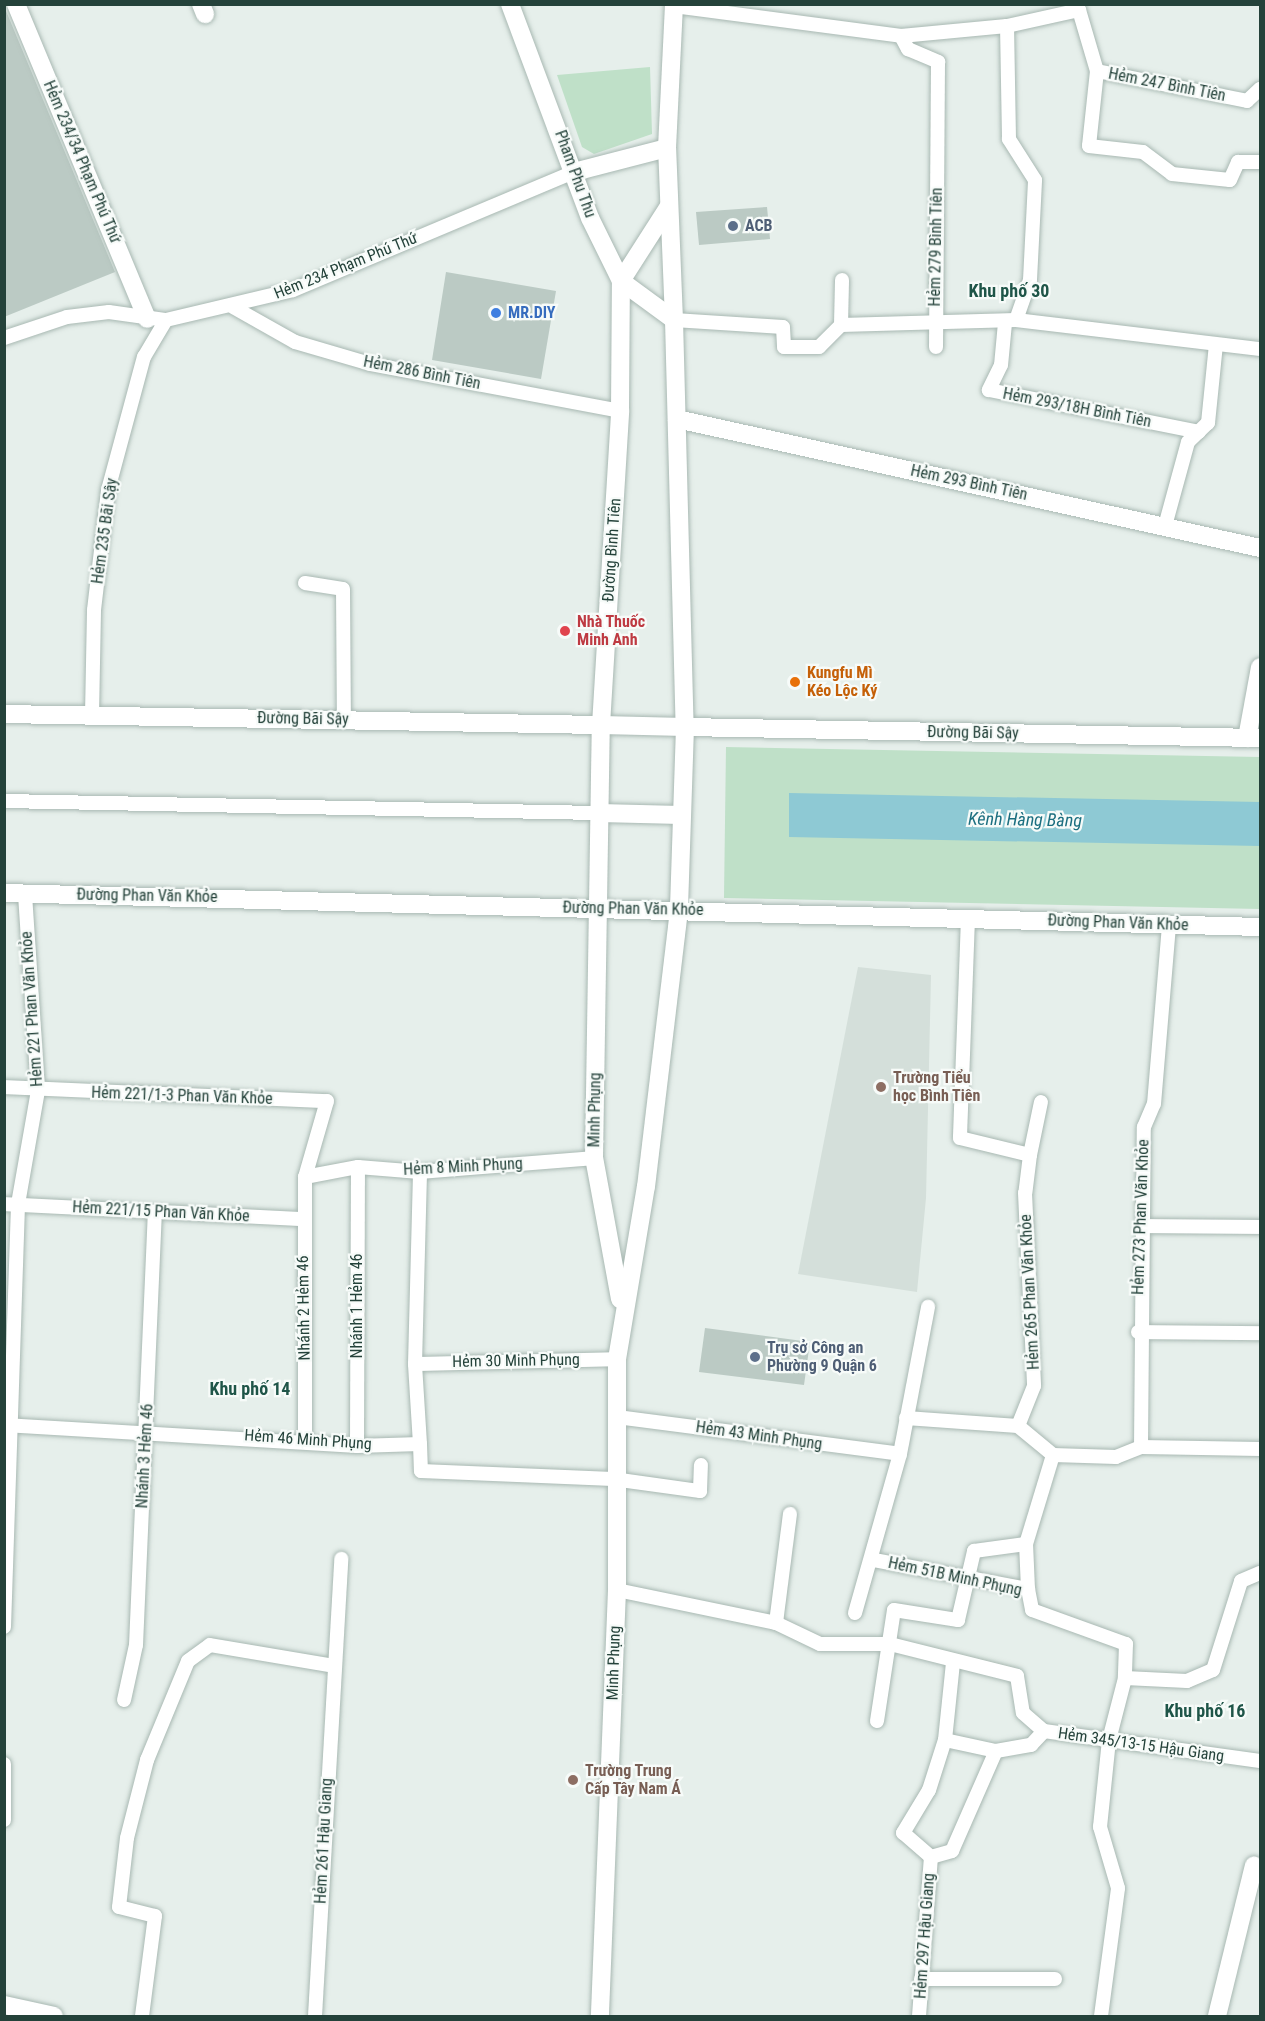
<!DOCTYPE html>
<html>
<head>
<meta charset="utf-8">
<style>
  body { margin:0 }
  #map { position:relative; width:1265px; height:2021px; overflow:hidden; background:#e6efeb; font-family:"Roboto Condensed",sans-serif }
  div>[style] { position:absolute }
  [style*='--x'] { left:calc(var(--x)*1px); top:calc(var(--y)*1px); width:calc(var(--w)*1px); rotate:calc(var(--a)*1deg) }
  .built>* { inset:0; background:#d4dfda }
  .green>* { inset:0; background:#bfe0c8 }
  .water>* { inset:0; background:#8ec9d4 }
  .building>* { inset:0; background:#bbcac4 }
  .roads { filter:drop-shadow(0 0 2px #a8b8b2) drop-shadow(0 0 2px #a8b8b2) }
  .service>* { height:14px; margin:-7px; padding:0 7px; transform-origin:7px; border-radius:7px; background:#fff }
  .minor>* { height:18px; margin:-9px; padding:0 9px; transform-origin:9px; border-radius:9px; background:#fff }
  .tertiary>* { height:18px; margin:-9px; padding:0 9px; transform-origin:9px; border-radius:9px; background:#fff }
  .secondary>* { height:18px; margin:-9px; padding:0 9px; transform-origin:9px; border-radius:9px; background:#fff }
  .dots>* { width:16px; height:16px; translate:-50% -50%; box-sizing:border-box; border:3px solid #f7fbf9; border-radius:50% }
  span { translate:-50% -50%; white-space:nowrap; text-align:center; line-height:1.15; -webkit-text-stroke:4.5px #f7fbf9; paint-order:stroke }
  .street-label { font-size:16px; color:#24423a }
  .service-label { font-size:16px; color:#4e5e75; font-weight:700 }
  .left { translate:0 -50%; text-align:left }
  .shop-label { font-size:16px; color:#366cbe; font-weight:700 }
  .health-label { font-size:16px; color:#be3a42; font-weight:700 }
  .food-label { font-size:16px; color:#c56008; font-weight:700 }
  .education-label { font-size:16px; color:#785e54; font-weight:700 }
  .neighbourhood-label { font-size:18px; color:#1f5548; font-weight:700 }
  .water-label { font-size:18px; color:#1c6f80; font-style:italic }
  .frame { position:absolute; inset:0; border:6px solid #24423a; pointer-events:none }
</style>
</head>
<body>
<div id="map">
  <div class="built">
    <div style="clip-path:polygon(858px 967px,931px 975px,926px 1198px,917px 1292px,798px 1274px)"></div>
  </div>
  <div class="green">
    <div style="clip-path:polygon(650px 67px,652px 134px,594px 154px,582px 147px,557px 75px)"></div>
    <div style="clip-path:polygon(726px 747px,1260px 757px,1260px 909px,724px 898px)"></div>
  </div>
  <div class="water">
    <div style="clip-path:polygon(789px 793px,1260px 802px,1260px 846px,789px 837px)"></div>
  </div>
  <div class="building">
    <div style="clip-path:polygon(4px 6px,115px 272px,4px 317px)"></div>
    <div style="clip-path:polygon(767px 207px,770px 239px,699px 245px,696px 212px)"></div>
    <div style="clip-path:polygon(446px 272px,556px 291px,541px 379px,432px 360px)"></div>
    <div style="clip-path:polygon(705px 1328px,810px 1342px,804px 1385px,699px 1372px)"></div>
  </div>
  <div class="roads">
    <div class="service">
      <div style="--x:674;--y:6;--w:229;--a:7.5"></div>
      <div style="--x:901;--y:36;--w:106;--a:-5.4"></div>
      <div style="--x:1007;--y:26;--w:74;--a:-12.5"></div>
      <div style="--x:1079;--y:10;--w:64;--a:73.6"></div>
      <div style="--x:1097;--y:71;--w:153;--a:11.3"></div>
      <div style="--x:1247;--y:101;--w:18;--a:-43"></div>
      <div style="--x:901;--y:36;--w:15;--a:62"></div>
      <div style="--x:908;--y:49;--w:33;--a:23"></div>
      <div style="--x:938;--y:62;--w:285;--a:90.4"></div>
      <div style="--x:1097;--y:71;--w:75;--a:96.1"></div>
      <div style="--x:1089;--y:146;--w:54;--a:6.3"></div>
      <div style="--x:1143;--y:152;--w:36;--a:37"></div>
      <div style="--x:1172;--y:174;--w:58;--a:5.9"></div>
      <div style="--x:1230;--y:180;--w:20;--a:-66"></div>
      <div style="--x:1238;--y:162;--w:22;--a:0"></div>
      <div style="--x:233;--y:307;--w:71;--a:29.4"></div>
      <div style="--x:295;--y:342;--w:78;--a:16.3"></div>
      <div style="--x:370;--y:364;--w:254;--a:10.6"></div>
      <div style="--x:674;--y:320;--w:109;--a:3.7"></div>
      <div style="--x:783;--y:327;--w:20;--a:87"></div>
      <div style="--x:784;--y:347;--w:35;--a:0"></div>
      <div style="--x:819;--y:347;--w:31;--a:-45"></div>
      <div style="--x:841;--y:325;--w:175;--a:-1.6"></div>
      <div style="--x:1016;--y:320;--w:42;--a:-70.7"></div>
      <div style="--x:1030;--y:280;--w:100;--a:-87.1"></div>
      <div style="--x:1035;--y:180;--w:49;--a:-122.4"></div>
      <div style="--x:1009;--y:139;--w:113;--a:-91"></div>
      <div style="--x:1016;--y:320;--w:246;--a:6.8"></div>
      <div style="--x:1005;--y:323;--w:42;--a:95.4"></div>
      <div style="--x:1001;--y:365;--w:28;--a:116"></div>
      <div style="--x:989;--y:390;--w:214;--a:11.3"></div>
      <div style="--x:841;--y:325;--w:45;--a:-88.7"></div>
      <div style="--x:4;--y:338;--w:66;--a:-18.4"></div>
      <div style="--x:67;--y:317;--w:42;--a:-6.8"></div>
      <div style="--x:109;--y:312;--w:58;--a:8"></div>
      <div style="--x:166;--y:320;--w:130;--a:-13.3"></div>
      <div style="--x:293;--y:290;--w:305;--a:-22.8"></div>
      <div style="--x:1165;--y:526;--w:87;--a:-74.7"></div>
      <div style="--x:1188;--y:442;--w:28;--a:-44"></div>
      <div style="--x:1208;--y:423;--w:79;--a:-84.2"></div>
      <div style="--x:305;--y:583;--w:38;--a:9"></div>
      <div style="--x:343;--y:589;--w:131;--a:89.6"></div>
      <div style="--x:92;--y:715;--w:105;--a:-88.9"></div>
      <div style="--x:94;--y:610;--w:121;--a:-83.3"></div>
      <div style="--x:108;--y:490;--w:138;--a:-74.9"></div>
      <div style="--x:144;--y:357;--w:43;--a:-59.3"></div>
      <div style="--x:4;--y:801;--w:595;--a:1.16"></div>
      <div style="--x:968;--y:918;--w:220;--a:92.1"></div>
      <div style="--x:960;--y:1138;--w:72;--a:13.7"></div>
      <div style="--x:1030;--y:1155;--w:38;--a:97"></div>
      <div style="--x:1025;--y:1193;--w:193;--a:87.3"></div>
      <div style="--x:1034;--y:1386;--w:43;--a:111.8"></div>
      <div style="--x:4;--y:1087;--w:323;--a:2.5"></div>
      <div style="--x:327;--y:1101;--w:79;--a:106.1"></div>
      <div style="--x:305;--y:1177;--w:54;--a:-10.7"></div>
      <div style="--x:358;--y:1167;--w:62;--a:4.6"></div>
      <div style="--x:420;--y:1172;--w:175;--a:-4.6"></div>
      <div style="--x:1030;--y:1155;--w:54;--a:-78.3"></div>
      <div style="--x:305;--y:1177;--w:262;--a:90"></div>
      <div style="--x:4;--y:1204;--w:299;--a:2.9"></div>
      <div style="--x:1142;--y:1226;--w:118;--a:0.5"></div>
      <div style="--x:1138;--y:1332;--w:122;--a:0.5"></div>
      <div style="--x:415;--y:1364;--w:202;--a:-1.4"></div>
      <div style="--x:617;--y:1417;--w:285;--a:7.4"></div>
      <div style="--x:906;--y:1418;--w:112;--a:4.1"></div>
      <div style="--x:1018;--y:1426;--w:45;--a:39.6"></div>
      <div style="--x:1053;--y:1455;--w:63;--a:1.8"></div>
      <div style="--x:1116;--y:1457;--w:27;--a:-22"></div>
      <div style="--x:1141;--y:1447;--w:119;--a:1"></div>
      <div style="--x:4;--y:1425;--w:354;--a:3.4"></div>
      <div style="--x:357;--y:1446;--w:63;--a:-1.8"></div>
      <div style="--x:420;--y:1444;--w:27;--a:88"></div>
      <div style="--x:421;--y:1471;--w:192;--a:2.4"></div>
      <div style="--x:613;--y:1479;--w:88;--a:7.9"></div>
      <div style="--x:700;--y:1491;--w:26;--a:-88"></div>
      <div style="--x:420;--y:1444;--w:80;--a:-93.6"></div>
      <div style="--x:415;--y:1364;--w:192;--a:-88.5"></div>
      <div style="--x:357;--y:1446;--w:279;--a:-89.8"></div>
      <div style="--x:1141;--y:1447;--w:320;--a:-89.5"></div>
      <div style="--x:1144;--y:1127;--w:25;--a:-67"></div>
      <div style="--x:1154;--y:1104;--w:180;--a:-85.2"></div>
      <div style="--x:874;--y:1560;--w:157;--a:10.7"></div>
      <div style="--x:1028;--y:1589;--w:21;--a:79"></div>
      <div style="--x:1032;--y:1610;--w:100;--a:19.9"></div>
      <div style="--x:1126;--y:1644;--w:34;--a:92"></div>
      <div style="--x:1028;--y:1589;--w:45;--a:-92.5"></div>
      <div style="--x:1026;--y:1544;--w:93;--a:-73.1"></div>
      <div style="--x:617;--y:1590;--w:162;--a:11.7"></div>
      <div style="--x:776;--y:1623;--w:49;--a:25.5"></div>
      <div style="--x:820;--y:1644;--w:70;--a:0"></div>
      <div style="--x:890;--y:1644;--w:131;--a:14.1"></div>
      <div style="--x:1017;--y:1676;--w:37;--a:81"></div>
      <div style="--x:1023;--y:1713;--w:28;--a:41"></div>
      <div style="--x:1044;--y:1731;--w:218;--a:7.9"></div>
      <div style="--x:855;--y:1613;--w:165;--a:-74.2"></div>
      <div style="--x:900;--y:1454;--w:150;--a:-79.2"></div>
      <div style="--x:776;--y:1623;--w:110;--a:-82.7"></div>
      <div style="--x:4;--y:1627;--w:423;--a:-88.1"></div>
      <div style="--x:18;--y:1204;--w:116;--a:-80"></div>
      <div style="--x:38;--y:1090;--w:197;--a:-93.8"></div>
      <div style="--x:124;--y:1700;--w:56;--a:-77.7"></div>
      <div style="--x:136;--y:1645;--w:433;--a:-87.5"></div>
      <div style="--x:877;--y:1721;--w:112;--a:-81.3"></div>
      <div style="--x:894;--y:1610;--w:65;--a:8.9"></div>
      <div style="--x:958;--y:1620;--w:71;--a:-76.9"></div>
      <div style="--x:974;--y:1551;--w:52;--a:-7.7"></div>
      <div style="--x:945;--y:1740;--w:52;--a:12.2"></div>
      <div style="--x:996;--y:1751;--w:36;--a:-10"></div>
      <div style="--x:1031;--y:1745;--w:19;--a:-47"></div>
      <div style="--x:4;--y:1764;--w:56;--a:90"></div>
      <div style="--x:931;--y:1857;--w:22;--a:-16"></div>
      <div style="--x:952;--y:1851;--w:109;--a:-66.3"></div>
      <div style="--x:921;--y:1979;--w:134;--a:0"></div>
      <div style="--x:142;--y:2016;--w:101;--a:-82.6"></div>
      <div style="--x:155;--y:1916;--w:37;--a:-166"></div>
      <div style="--x:119;--y:1907;--w:69;--a:-83.4"></div>
      <div style="--x:127;--y:1838;--w:81;--a:-75.6"></div>
      <div style="--x:147;--y:1760;--w:107;--a:-67.5"></div>
      <div style="--x:188;--y:1661;--w:27;--a:-36"></div>
      <div style="--x:210;--y:1645;--w:126;--a:9.6"></div>
      <div style="--x:315;--y:2016;--w:458;--a:-86.7"></div>
      <div style="--x:919;--y:2016;--w:159;--a:-85.7"></div>
      <div style="--x:931;--y:1857;--w:37;--a:-139"></div>
      <div style="--x:903;--y:1833;--w:50;--a:-58.8"></div>
      <div style="--x:929;--y:1790;--w:52;--a:-72.3"></div>
      <div style="--x:945;--y:1740;--w:78;--a:-84.1"></div>
      <div style="--x:1101;--y:2016;--w:129;--a:-82.4"></div>
      <div style="--x:1118;--y:1888;--w:64;--a:-106.4"></div>
      <div style="--x:1100;--y:1827;--w:87;--a:-84.1"></div>
      <div style="--x:1109;--y:1740;--w:64;--a:-75.5"></div>
      <div style="--x:1125;--y:1678;--w:62;--a:2.8"></div>
      <div style="--x:1187;--y:1681;--w:28;--a:-23"></div>
      <div style="--x:1213;--y:1670;--w:93;--a:-72.5"></div>
      <div style="--x:1241;--y:1581;--w:21;--a:-23"></div>
    </div>
    <div class="minor">
      <div style="--x:16;--y:4;--w:341;--a:67.4"></div>
      <div style="--x:201;--y:4;--w:11;--a:68"></div>
      <div style="--x:677;--y:419;--w:597;--a:12.48"></div>
      <div style="--x:1247;--y:738;--w:72;--a:-79.6"></div>
      <div style="--x:1217;--y:2016;--w:155;--a:-76.2"></div>
    </div>
    <div class="tertiary">
      <div style="--x:574;--y:172;--w:96;--a:-14.5"></div>
      <div style="--x:621;--y:281;--w:89;--a:-57.4"></div>
      <div style="--x:674;--y:320;--w:172;--a:-92.3"></div>
      <div style="--x:667;--y:148;--w:144;--a:-87.2"></div>
      <div style="--x:4;--y:714;--w:597;--a:1.06"></div>
      <div style="--x:685;--y:727;--w:575;--a:1.1"></div>
      <div style="--x:4;--y:893;--w:1256;--a:1.55"></div>
    </div>
    <div class="secondary">
      <div style="--x:510;--y:4;--w:228;--a:69.5"></div>
      <div style="--x:590;--y:218;--w:70;--a:63.8"></div>
      <div style="--x:621;--y:281;--w:66;--a:36.3"></div>
      <div style="--x:674;--y:320;--w:407;--a:88.5"></div>
      <div style="--x:685;--y:727;--w:183;--a:91.9"></div>
      <div style="--x:679;--y:910;--w:278;--a:96.8"></div>
      <div style="--x:646;--y:1186;--w:175;--a:99.5"></div>
      <div style="--x:617;--y:1359;--w:231;--a:90"></div>
      <div style="--x:617;--y:1590;--w:426;--a:92.3"></div>
      <div style="--x:601;--y:725;--w:84;--a:1.4"></div>
      <div style="--x:599;--y:813;--w:82;--a:1.4"></div>
      <div style="--x:620;--y:1299;--w:143;--a:-100.4"></div>
      <div style="--x:594;--y:1158;--w:433;--a:-89.1"></div>
      <div style="--x:601;--y:725;--w:315;--a:-86.5"></div>
      <div style="--x:620;--y:411;--w:130;--a:-89.6"></div>
      <div style="--x:4;--y:2005;--w:51;--a:12.4"></div>
    </div>
  </div>
  <div class="dots">
    <div style="left:733px;top:226px;background:#5c6f8a"></div>
    <div style="left:496px;top:313px;background:#3f7fe0"></div>
    <div style="left:565px;top:631px;background:#e0444e"></div>
    <div style="left:795px;top:682px;background:#e8710a"></div>
    <div style="left:881px;top:1087px;background:#8d6e63"></div>
    <div style="left:755px;top:1357px;background:#5c6f8a"></div>
    <div style="left:573px;top:1780px;background:#8d6e63"></div>
  </div>
  <div class="street-label">
    <span style="left:1167px;top:85px;rotate:11deg">Hẻm 247 Bình Tiên</span>
    <span style="left:82px;top:162px;rotate:67deg">Hẻm 234/34 Phạm Phú Thứ</span>
    <span style="left:575px;top:174px;rotate:70deg">Pham Phu Thu</span>
    <span style="left:936px;top:247px;rotate:-89deg">Hẻm 279 Bình Tiên</span>
    <span style="left:346px;top:266px;rotate:-22deg">Hẻm 234 Phạm Phú Thứ</span>
    <span style="left:422px;top:373px;rotate:11deg">Hẻm 286 Bình Tiên</span>
    <span style="left:1077px;top:408px;rotate:11deg">Hẻm 293/18H Bình Tiên</span>
    <span style="left:969px;top:483px;rotate:12deg">Hẻm 293 Bình Tiên</span>
    <span style="left:105px;top:531px;rotate:-82deg">Hẻm 235 Bãi Sậy</span>
    <span style="left:612px;top:550px;rotate:-86deg">Đường Bình Tiên</span>
    <span style="left:303px;top:719px;rotate:1deg">Đường Bãi Sậy</span>
    <span style="left:973px;top:733px;rotate:1deg">Đường Bãi Sậy</span>
    <span style="left:147px;top:896px;rotate:1deg">Đường Phan Văn Khỏe</span>
    <span style="left:633px;top:909px;rotate:1deg">Đường Phan Văn Khỏe</span>
    <span style="left:1118px;top:923px;rotate:2deg">Đường Phan Văn Khỏe</span>
    <span style="left:32px;top:1009px;rotate:-94deg">Hẻm 221 Phan Văn Khỏe</span>
    <span style="left:182px;top:1096px;rotate:2deg">Hẻm 221/1-3 Phan Văn Khỏe</span>
    <span style="left:595px;top:1110px;rotate:-89deg">Minh Phụng</span>
    <span style="left:463px;top:1167px;rotate:-3deg">Hẻm 8 Minh Phụng</span>
    <span style="left:161px;top:1212px;rotate:3deg">Hẻm 221/15 Phan Văn Khỏe</span>
    <span style="left:1141px;top:1217px;rotate:-88deg">Hẻm 273 Phan Văn Khỏe</span>
    <span style="left:1030px;top:1292px;rotate:-93deg">Hẻm 265 Phan Văn Khỏe</span>
    <span style="left:357px;top:1306px;rotate:-90deg">Nhánh 1 Hẻm 46</span>
    <span style="left:304px;top:1308px;rotate:-91deg">Nhánh 2 Hẻm 46</span>
    <span style="left:516px;top:1361px;rotate:-1deg">Hẻm 30 Minh Phụng</span>
    <span style="left:759px;top:1436px;rotate:8deg">Hẻm 43 Minh Phụng</span>
    <span style="left:308px;top:1440px;rotate:4deg">Hẻm 46 Minh Phụng</span>
    <span style="left:145px;top:1456px;rotate:-87deg">Nhánh 3 Hẻm 46</span>
    <span style="left:955px;top:1577px;rotate:12deg">Hẻm 51B Minh Phụng</span>
    <span style="left:614px;top:1663px;rotate:-88deg">Minh Phụng</span>
    <span style="left:1141px;top:1745px;rotate:8deg">Hẻm 345/13-15 Hậu Giang</span>
    <span style="left:324px;top:1841px;rotate:-87deg">Hẻm 261 Hậu Giang</span>
    <span style="left:925px;top:1936px;rotate:-86deg">Hẻm 297 Hậu Giang</span>
  </div>
  <div class="service-label">
    <span class="left" style="left:745px;top:226px">ACB</span>
    <span class="left" style="left:767px;top:1357px">Trụ sở Công an<br>Phường 9 Quận 6</span>
  </div>
  <div class="shop-label">
    <span class="left" style="left:508px;top:313px">MR.DIY</span>
  </div>
  <div class="health-label">
    <span class="left" style="left:577px;top:631px">Nhà Thuốc<br>Minh Anh</span>
  </div>
  <div class="food-label">
    <span class="left" style="left:807px;top:682px">Kungfu Mì<br>Kéo Lộc Ký</span>
  </div>
  <div class="education-label">
    <span class="left" style="left:893px;top:1087px">Trường Tiểu<br>học Bình Tiên</span>
    <span class="left" style="left:585px;top:1780px">Trường Trung<br>Cấp Tây Nam Á</span>
  </div>
  <div class="neighbourhood-label">
    <span style="left:1009px;top:291px">Khu phố 30</span>
    <span style="left:250px;top:1389px">Khu phố 14</span>
    <span style="left:1205px;top:1711px">Khu phố 16</span>
  </div>
  <div class="water-label">
    <span style="left:1025px;top:820px;rotate:1deg">Kênh Hàng Bàng</span>
  </div>
  <div class="frame"></div>
</div>
</body>
</html>
